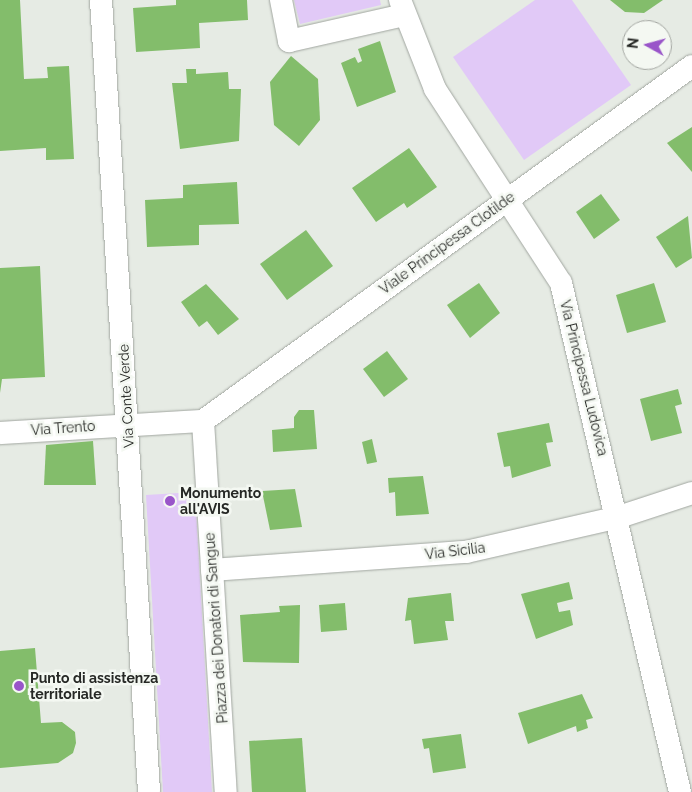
<!DOCTYPE html>
<html>
<head>
<meta charset="utf-8">
<style>
  body { margin:0 }
  #map { position:relative; width:692px; height:792px; overflow:hidden; background:#e6ebe4; font-family:Raleway,sans-serif }
  div>[style] { position:absolute }
  [style*='--x'] { left:calc(var(--x)*1px); top:calc(var(--y)*1px); width:calc(var(--w)*1px); rotate:calc(var(--a)*1deg) }
  .green>* { inset:0; background:#e1c9f7 }
  .building>* { inset:0; background:#83bd6b }
  .roads { filter:drop-shadow(0 0 1px #a1a6a0) drop-shadow(0 0 1px #a1a6a0) }
  .minor>* { height:22px; margin:-11px; padding:0 11px; transform-origin:11px; border-radius:11px; background:#fff }
  .dots>* { width:14px; height:14px; translate:-50% -50%; box-sizing:border-box; border:2px solid #f4f8f2; border-radius:50% }
  span { translate:-50% -50%; white-space:nowrap; text-align:center; line-height:1.15; -webkit-text-stroke:5px #f4f8f2; paint-order:stroke }
  .street-label { font-size:14px; color:#262825 }
  .poi-label { font-size:14px; color:#262825; font-weight:700 }
  .left { translate:0 -50%; text-align:left }
  .north { position:absolute; left:622px; top:20px; width:50px; height:50px; box-sizing:border-box; background:#f4f8f2; border:1px solid #a2a5a0; border-radius:50%; rotate:277deg; font-size:14px; font-weight:700; line-height:20px; text-align:center; color:#262825 }
  .north::after { content:''; display:block; margin:auto; width:18px; height:22px; background:#9955c9; clip-path:polygon(50% 0,100% 100%,50% 72%,0 100%) }
</style>
</head>
<body>
<div id="map">
  <div class="green">
    <div style="clip-path:polygon(294px 0,380px 0,381px 5px,300px 24px)"></div>
    <div style="clip-path:polygon(535px 0,572px 0,631px 85px,524px 160px,453px 57px)"></div>
    <div style="clip-path:polygon(195px 492px,212px 792px,163px 792px,146px 495px)"></div>
  </div>
  <div class="building">
    <div style="clip-path:polygon(0 0,20px 0,24px 79px,48px 78px,47px 67px,69px 66px,74px 159px,46px 160px,46px 148px,0 151px)"></div>
    <div style="clip-path:polygon(176px 0,247px 0,248px 20px,199px 23px,200px 48px,136px 52px,133px 8px,176px 5px)"></div>
    <div style="clip-path:polygon(610px 0,663px 0,644px 13px,625px 12px)"></div>
    <div style="clip-path:polygon(380px 41px,396px 92px,357px 107px,341px 63px,355px 57px,358px 63px,362px 61px,358px 49px)"></div>
    <div style="clip-path:polygon(291px 56px,318px 79px,320px 120px,299px 146px,274px 125px,270px 82px)"></div>
    <div style="clip-path:polygon(186px 69px,196px 69px,196px 74px,228px 72px,229px 89px,241px 89px,239px 141px,180px 149px,172px 83px,187px 83px)"></div>
    <div style="clip-path:polygon(692px 127px,692px 172px,667px 143px)"></div>
    <div style="clip-path:polygon(409px 148px,437px 187px,407px 208px,404px 203px,376px 222px,352px 188px)"></div>
    <div style="clip-path:polygon(237px 182px,239px 224px,199px 225px,199px 245px,147px 247px,145px 200px,183px 198px,183px 185px)"></div>
    <div style="clip-path:polygon(601px 194px,620px 220px,594px 239px,576px 212px)"></div>
    <div style="clip-path:polygon(688px 216px,692px 258px,676px 268px,656px 237px)"></div>
    <div style="clip-path:polygon(306px 230px,333px 266px,287px 300px,260px 264px)"></div>
    <div style="clip-path:polygon(40px 266px,45px 377px,2px 379px,0 393px,0 268px)"></div>
    <div style="clip-path:polygon(479px 283px,500px 313px,470px 338px,447px 305px)"></div>
    <div style="clip-path:polygon(654px 283px,666px 322px,627px 333px,616px 295px)"></div>
    <div style="clip-path:polygon(206px 284px,239px 319px,218px 335px,207px 321px,199px 327px,181px 302px)"></div>
    <div style="clip-path:polygon(387px 351px,408px 379px,384px 397px,363px 369px)"></div>
    <div style="clip-path:polygon(678px 389px,682px 404px,675px 406px,682px 433px,651px 441px,640px 399px)"></div>
    <div style="clip-path:polygon(299px 410px,314px 410px,317px 449px,273px 452px,272px 430px,294px 428px,294px 417px)"></div>
    <div style="clip-path:polygon(549px 423px,553px 442px,546px 443px,551px 466px,512px 478px,510px 466px,504px 467px,497px 433px)"></div>
    <div style="clip-path:polygon(372px 439px,377px 462px,367px 464px,362px 442px)"></div>
    <div style="clip-path:polygon(93px 441px,96px 485px,44px 485px,46px 445px)"></div>
    <div style="clip-path:polygon(423px 476px,429px 514px,396px 516px,395px 492px,389px 493px,388px 478px)"></div>
    <div style="clip-path:polygon(295px 489px,302px 527px,270px 530px,262px 491px)"></div>
    <div style="clip-path:polygon(569px 582px,573px 599px,557px 603px,559px 612px,570px 610px,573px 625px,536px 639px,521px 594px)"></div>
    <div style="clip-path:polygon(451px 593px,454px 621px,445px 621px,448px 640px,414px 644px,411px 620px,405px 621px,408px 598px)"></div>
    <div style="clip-path:polygon(345px 603px,347px 630px,321px 632px,319px 605px)"></div>
    <div style="clip-path:polygon(300px 605px,299px 663px,243px 662px,240px 615px,280px 612px,279px 606px)"></div>
    <div style="clip-path:polygon(35px 648px,41px 723px,62px 722px,75px 732px,76px 743px,73px 753px,58px 763px,0 768px,0 651px)"></div>
    <div style="clip-path:polygon(582px 694px,593px 718px,586px 720px,588px 728px,577px 732px,576px 726px,528px 744px,518px 713px)"></div>
    <div style="clip-path:polygon(461px 734px,466px 768px,433px 773px,429px 748px,424px 749px,422px 739px)"></div>
    <div style="clip-path:polygon(302px 738px,306px 792px,252px 792px,249px 741px)"></div>
  </div>
  <div class="roads">
    <div class="minor">
      <div style="--x:101;--y:0;--w:793;--a:86.53"></div>
      <div style="--x:281;--y:0;--w:42;--a:79"></div>
      <div style="--x:289;--y:41;--w:118;--a:-12.7"></div>
      <div style="--x:400;--y:0;--w:96;--a:68.5"></div>
      <div style="--x:435;--y:89;--w:231;--a:57"></div>
      <div style="--x:561;--y:283;--w:523;--a:76.84"></div>
      <div style="--x:203;--y:421;--w:604;--a:-35.98"></div>
      <div style="--x:203;--y:421;--w:372;--a:86.5"></div>
      <div style="--x:0;--y:433;--w:203;--a:-3.4"></div>
      <div style="--x:212;--y:570;--w:255;--a:-4.1"></div>
      <div style="--x:466;--y:552;--w:157;--a:-12.9"></div>
      <div style="--x:619;--y:517;--w:77;--a:-18.2"></div>
    </div>
  </div>
  <div class="dots">
    <div style="left:170px;top:501px;background:#9955c9"></div>
    <div style="left:19px;top:686px;background:#9955c9"></div>
  </div>
  <div class="street-label">
    <span style="left:447px;top:243px;rotate:-36deg">Viale Principessa Clotilde</span>
    <span style="left:584px;top:378px;rotate:76deg">Via Principessa Ludovica</span>
    <span style="left:126px;top:396px;rotate:-93deg">Via Conte Verde</span>
    <span style="left:63px;top:428px;rotate:-4deg">Via Trento</span>
    <span style="left:455px;top:551px;rotate:-7deg">Via Sicilia</span>
    <span style="left:216px;top:628px;rotate:-94deg">Piazza dei Donatori di Sangue</span>
  </div>
  <div class="poi-label">
    <span class="left" style="left:180px;top:501px">Monumento<br>all'AVIS</span>
    <span class="left" style="left:30px;top:686px">Punto di assistenza<br>territoriale</span>
  </div>
  <div class="north">N</div>
</div>
</body>
</html>
